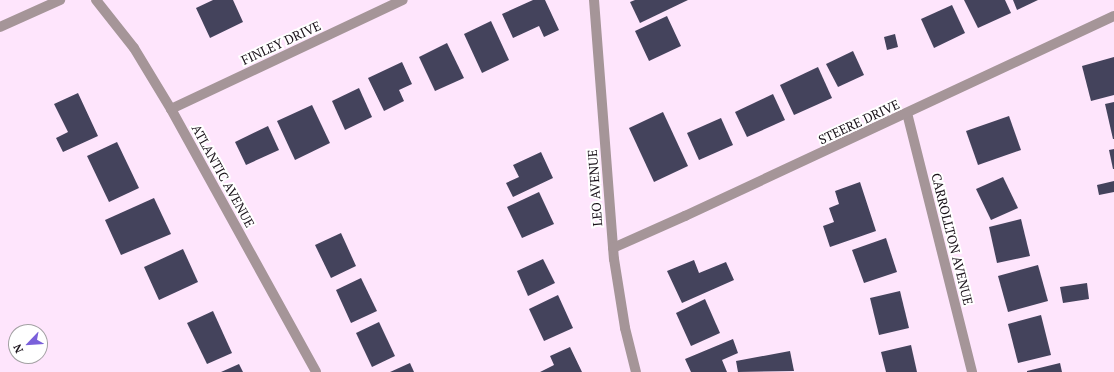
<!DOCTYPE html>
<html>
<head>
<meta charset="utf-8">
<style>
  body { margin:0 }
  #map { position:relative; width:1114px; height:372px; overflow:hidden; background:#fee5fc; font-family:"PT Serif",serif }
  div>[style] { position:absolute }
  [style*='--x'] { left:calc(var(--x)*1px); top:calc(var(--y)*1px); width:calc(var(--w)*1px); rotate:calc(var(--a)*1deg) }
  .building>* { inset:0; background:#44435c }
  .service>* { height:10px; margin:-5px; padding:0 5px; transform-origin:5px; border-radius:5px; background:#a59598 }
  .minor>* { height:10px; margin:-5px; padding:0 5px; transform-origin:5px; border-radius:5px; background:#a59598 }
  span { translate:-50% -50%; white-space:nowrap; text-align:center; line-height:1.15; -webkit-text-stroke:4px #fff; paint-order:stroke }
  .street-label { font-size:13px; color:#191119 }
  .north { position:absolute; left:8px; top:324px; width:40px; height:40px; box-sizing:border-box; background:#fff; border:1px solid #a3a0a3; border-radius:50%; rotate:245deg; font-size:11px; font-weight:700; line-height:16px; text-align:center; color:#191119 }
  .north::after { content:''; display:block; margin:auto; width:14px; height:18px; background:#7a60da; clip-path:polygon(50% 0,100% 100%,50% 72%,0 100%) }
</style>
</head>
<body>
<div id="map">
  <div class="building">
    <div style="clip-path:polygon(213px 0,233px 0,243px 22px,210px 38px,196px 8px)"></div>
    <div style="clip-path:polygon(533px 0,545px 0,559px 30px,544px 37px,539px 26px,513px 38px,502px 14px)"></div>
    <div style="clip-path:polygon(635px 0,688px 0,640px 23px,630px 2px)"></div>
    <div style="clip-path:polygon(964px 0,1005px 0,1011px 13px,978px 28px)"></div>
    <div style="clip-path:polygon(1013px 0,1038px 0,1017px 10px)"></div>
    <div style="clip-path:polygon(952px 5px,965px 33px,934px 48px,921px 19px)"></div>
    <div style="clip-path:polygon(667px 16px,681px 46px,649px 61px,635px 31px)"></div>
    <div style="clip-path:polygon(491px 21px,509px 60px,482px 73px,464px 34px)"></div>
    <div style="clip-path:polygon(895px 34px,898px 47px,887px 50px,884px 37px)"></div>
    <div style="clip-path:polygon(447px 43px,464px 78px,435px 91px,419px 57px)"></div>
    <div style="clip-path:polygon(853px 51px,864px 75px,838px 87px,826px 64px)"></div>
    <div style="clip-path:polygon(1114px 57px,1114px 95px,1091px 101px,1082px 66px)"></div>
    <div style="clip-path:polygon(402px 62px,412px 84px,399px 90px,404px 101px,384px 111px,368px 78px)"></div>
    <div style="clip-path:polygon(818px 67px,832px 98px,794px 115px,780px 85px)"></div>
    <div style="clip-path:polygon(359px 88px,372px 117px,345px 130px,332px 101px)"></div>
    <div style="clip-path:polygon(78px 93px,98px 136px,63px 152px,56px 138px,68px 132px,54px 104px)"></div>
    <div style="clip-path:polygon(773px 94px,785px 120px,747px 137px,735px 112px)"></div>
    <div style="clip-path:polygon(1114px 102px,1114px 139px,1113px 139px,1105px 104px)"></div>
    <div style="clip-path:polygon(312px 105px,330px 143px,295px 160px,277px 121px)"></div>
    <div style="clip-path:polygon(663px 112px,688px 166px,654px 182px,629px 128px)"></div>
    <div style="clip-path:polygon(1009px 116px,1021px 150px,978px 165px,966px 131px)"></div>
    <div style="clip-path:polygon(721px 118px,733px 145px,699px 160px,687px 133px)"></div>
    <div style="clip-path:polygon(268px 126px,279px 150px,246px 165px,235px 142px)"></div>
    <div style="clip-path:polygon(117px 142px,139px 188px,109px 202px,87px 156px)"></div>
    <div style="clip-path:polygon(1114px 149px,1114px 169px,1113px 169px,1109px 150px)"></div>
    <div style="clip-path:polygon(541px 152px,553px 178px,513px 197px,506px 183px,519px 177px,513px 165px)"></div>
    <div style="clip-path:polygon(1003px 177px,1018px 208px,991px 220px,976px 189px)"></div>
    <div style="clip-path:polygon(1114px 181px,1114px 192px,1099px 195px,1097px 185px)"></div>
    <div style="clip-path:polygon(860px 182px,876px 231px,830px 247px,823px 226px,834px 222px,829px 208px,839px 204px,835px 191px)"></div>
    <div style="clip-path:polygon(539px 192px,554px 224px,522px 238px,507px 207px)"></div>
    <div style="clip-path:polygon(154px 198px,171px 234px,121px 255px,105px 220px)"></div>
    <div style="clip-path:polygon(1021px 219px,1030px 256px,997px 263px,989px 227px)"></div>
    <div style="clip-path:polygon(341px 233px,356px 266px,331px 278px,315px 245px)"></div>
    <div style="clip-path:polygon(886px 238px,897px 272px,864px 283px,852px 250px)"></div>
    <div style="clip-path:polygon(183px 249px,198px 282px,159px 300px,144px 267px)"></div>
    <div style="clip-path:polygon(543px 259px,555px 283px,528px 296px,517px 271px)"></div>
    <div style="clip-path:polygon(694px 260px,699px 273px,726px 262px,734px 280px,682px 303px,667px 271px)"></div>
    <div style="clip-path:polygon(1038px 265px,1048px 301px,1008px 312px,998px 276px)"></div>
    <div style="clip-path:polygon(361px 278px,377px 311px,351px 323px,336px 290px)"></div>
    <div style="clip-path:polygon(1087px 283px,1089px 299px,1063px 303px,1060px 287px)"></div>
    <div style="clip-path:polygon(900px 291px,909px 328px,879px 335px,870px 298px)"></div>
    <div style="clip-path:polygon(558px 295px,573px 328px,544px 341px,529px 309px)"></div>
    <div style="clip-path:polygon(705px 299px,720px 333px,691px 346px,676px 313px)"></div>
    <div style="clip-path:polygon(213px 311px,232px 353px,207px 364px,187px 323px)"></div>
    <div style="clip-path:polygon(1041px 315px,1051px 355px,1018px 363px,1008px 324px)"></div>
    <div style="clip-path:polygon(379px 322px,395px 356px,372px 367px,356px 333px)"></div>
    <div style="clip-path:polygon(733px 339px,738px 353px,722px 360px,727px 372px,691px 372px,685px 359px)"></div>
    <div style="clip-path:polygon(911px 345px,917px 372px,886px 372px,881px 352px)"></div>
    <div style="clip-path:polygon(570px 347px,582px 372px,540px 372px,554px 365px,550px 356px)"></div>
    <div style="clip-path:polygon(790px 351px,794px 371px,738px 372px,736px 361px)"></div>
    <div style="clip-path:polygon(410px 363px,414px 372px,390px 372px)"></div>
    <div style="clip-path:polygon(1060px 363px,1062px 372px,1027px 372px,1027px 371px)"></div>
    <div style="clip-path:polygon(239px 364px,243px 372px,221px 372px)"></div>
  </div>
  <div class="service">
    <div style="--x:0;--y:27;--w:66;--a:-24.2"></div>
  </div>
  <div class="minor">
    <div style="--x:96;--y:0;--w:61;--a:51.6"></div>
    <div style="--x:134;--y:48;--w:71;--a:58.8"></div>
    <div style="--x:171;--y:109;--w:300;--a:61.1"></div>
    <div style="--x:594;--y:0;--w:260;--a:85.6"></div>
    <div style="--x:614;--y:259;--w:70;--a:80.9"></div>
    <div style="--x:625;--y:328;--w:45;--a:76"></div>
    <div style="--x:171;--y:109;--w:256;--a:-25.2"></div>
    <div style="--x:907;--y:113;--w:267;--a:75.9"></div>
    <div style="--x:613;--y:248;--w:79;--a:-24"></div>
    <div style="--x:685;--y:216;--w:473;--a:-25"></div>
  </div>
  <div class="street-label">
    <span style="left:281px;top:43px;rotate:-25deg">FINLEY DRIVE</span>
    <span style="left:859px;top:122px;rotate:-25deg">STEERE DRIVE</span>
    <span style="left:223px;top:176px;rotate:61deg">ATLANTIC AVENUE</span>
    <span style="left:595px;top:188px;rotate:-94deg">LEO AVENUE</span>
    <span style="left:952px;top:239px;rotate:76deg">CARROLLTON AVENUE</span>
  </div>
  <div class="north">N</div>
</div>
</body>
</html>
